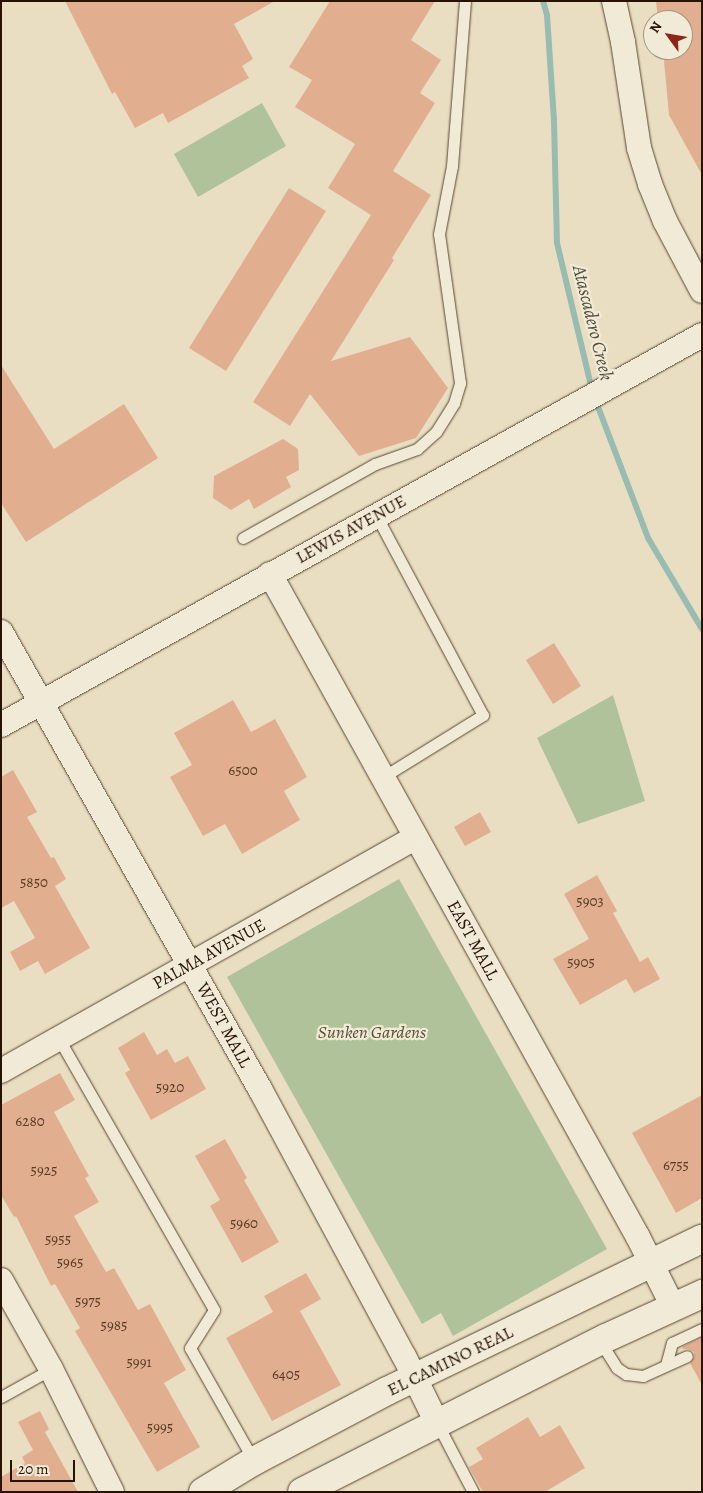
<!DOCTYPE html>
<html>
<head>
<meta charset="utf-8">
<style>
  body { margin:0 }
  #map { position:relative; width:703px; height:1493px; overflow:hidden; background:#eadec2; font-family:Alegreya,serif }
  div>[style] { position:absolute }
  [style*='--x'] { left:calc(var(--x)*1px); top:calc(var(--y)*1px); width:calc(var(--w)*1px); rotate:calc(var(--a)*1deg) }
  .green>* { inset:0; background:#b0c299 }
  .stream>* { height:6px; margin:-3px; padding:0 3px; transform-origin:3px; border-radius:3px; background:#98bcb1 }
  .building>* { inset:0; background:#e1af90 }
  .roads { filter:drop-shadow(0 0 1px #584630) drop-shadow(0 0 1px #584630) }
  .lane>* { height:11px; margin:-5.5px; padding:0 5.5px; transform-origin:5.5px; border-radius:5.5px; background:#f1ead7 }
  .street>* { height:24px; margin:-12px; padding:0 12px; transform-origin:12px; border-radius:12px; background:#f1ead7 }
  .secondary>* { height:28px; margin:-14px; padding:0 14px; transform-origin:14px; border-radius:14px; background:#f1ead7 }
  span { translate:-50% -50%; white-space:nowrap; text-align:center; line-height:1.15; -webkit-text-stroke:4.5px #f1ead7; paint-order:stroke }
  .number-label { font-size:15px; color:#563a24 }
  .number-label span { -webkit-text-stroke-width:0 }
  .street-label { font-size:18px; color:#281300 }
  .park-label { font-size:18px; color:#585036; font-style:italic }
  .water-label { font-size:19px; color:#4f4e3e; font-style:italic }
  .frame { position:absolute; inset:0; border:2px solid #281300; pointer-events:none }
  .north { position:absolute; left:643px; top:10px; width:50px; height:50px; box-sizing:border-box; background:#f1ead7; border:1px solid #a19481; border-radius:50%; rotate:302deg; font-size:14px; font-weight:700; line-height:20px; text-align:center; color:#281300 }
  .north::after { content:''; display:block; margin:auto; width:18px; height:22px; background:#8f2418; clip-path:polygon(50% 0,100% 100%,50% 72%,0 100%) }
  .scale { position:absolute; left:10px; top:1460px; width:65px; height:22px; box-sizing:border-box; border:2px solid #281300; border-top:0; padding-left:6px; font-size:15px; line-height:18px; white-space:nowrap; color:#281300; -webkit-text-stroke:4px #f1ead7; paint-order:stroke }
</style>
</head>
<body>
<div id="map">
  <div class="green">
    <div style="clip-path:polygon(262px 103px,286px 146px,198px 197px,174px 154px)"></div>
    <div style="clip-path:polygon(613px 695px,645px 801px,578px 824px,537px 738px)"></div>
    <div style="clip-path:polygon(399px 879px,607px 1249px,453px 1336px,441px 1313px,422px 1324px,227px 977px)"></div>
  </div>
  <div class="stream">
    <div style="--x:543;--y:1;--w:15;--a:74"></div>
    <div style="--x:547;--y:15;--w:106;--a:86.2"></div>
    <div style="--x:554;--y:121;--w:122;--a:88.6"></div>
    <div style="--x:557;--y:243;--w:151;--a:76.6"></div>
    <div style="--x:595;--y:399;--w:149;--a:69.1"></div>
    <div style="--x:648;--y:538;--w:106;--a:59.3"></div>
  </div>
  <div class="building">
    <div style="clip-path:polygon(65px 1px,275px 1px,234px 24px,253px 59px,242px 66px,249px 78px,168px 123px,163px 113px,135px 128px,115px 92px,112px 94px)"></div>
    <div style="clip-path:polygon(330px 1px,435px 1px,411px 40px,441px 60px,420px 93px,435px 103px,393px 171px,431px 195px,392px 258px,394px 260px,331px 361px,410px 337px,448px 388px,416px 438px,359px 456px,310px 394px,290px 426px,253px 402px,371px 215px,328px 188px,355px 144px,295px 107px,312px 80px,289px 67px)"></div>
    <div style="clip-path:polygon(656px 1px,702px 1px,702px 175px,669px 115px,663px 50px,683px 50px,683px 20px,658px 20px)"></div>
    <div style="clip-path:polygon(289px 188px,326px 211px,226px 371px,189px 348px)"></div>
    <div style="clip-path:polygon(1px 365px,54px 449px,124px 404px,158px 458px,26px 542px,1px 503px)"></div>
    <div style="clip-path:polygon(283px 439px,298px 449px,299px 470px,286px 477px,291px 487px,254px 509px,249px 499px,231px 510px,213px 498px,214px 476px)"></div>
    <div style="clip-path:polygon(554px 643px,581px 686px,553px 704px,526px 660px)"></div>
    <div style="clip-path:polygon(233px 700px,251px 732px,275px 719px,307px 777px,284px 791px,300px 820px,242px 854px,225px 824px,203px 836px,170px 777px,192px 765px,174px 733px)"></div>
    <div style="clip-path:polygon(13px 770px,37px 812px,27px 817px,51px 858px,54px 857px,66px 879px,55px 886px,90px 948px,45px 974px,38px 961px,20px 971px,10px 952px,35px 938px,14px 901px,1px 908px,1px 777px)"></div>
    <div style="clip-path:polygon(480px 812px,491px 832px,465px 846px,454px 827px)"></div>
    <div style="clip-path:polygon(597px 875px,617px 911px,613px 913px,640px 962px,648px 957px,660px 979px,634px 993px,626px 979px,580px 1005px,553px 959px,589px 939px,564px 894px)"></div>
    <div style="clip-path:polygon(144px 1032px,157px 1055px,167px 1049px,175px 1063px,188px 1056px,206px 1089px,151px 1120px,125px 1073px,130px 1070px,118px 1048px)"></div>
    <div style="clip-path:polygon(60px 1073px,75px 1100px,54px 1112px,89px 1176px,85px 1178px,99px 1202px,74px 1216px,106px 1272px,114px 1268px,138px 1310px,150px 1304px,186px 1370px,164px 1383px,200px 1447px,157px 1472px,75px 1331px,80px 1328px,55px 1284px,51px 1286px,16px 1216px,14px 1217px,1px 1195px,1px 1105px)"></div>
    <div style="clip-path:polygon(702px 1095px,702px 1198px,676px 1213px,632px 1133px)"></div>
    <div style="clip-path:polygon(225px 1139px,247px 1178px,244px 1180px,279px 1242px,242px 1263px,210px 1206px,220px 1200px,195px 1156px)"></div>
    <div style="clip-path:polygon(306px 1273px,321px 1299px,300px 1311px,341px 1385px,272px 1421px,226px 1338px,273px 1312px,264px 1296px)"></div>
    <div style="clip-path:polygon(702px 1337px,702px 1385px,690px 1363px,694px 1357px,694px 1352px,688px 1349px,683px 1349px,682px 1347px)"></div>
    <div style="clip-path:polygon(40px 1411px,49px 1429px,45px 1432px,78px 1492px,1px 1492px,1px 1477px,25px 1463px,22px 1457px,33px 1450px,18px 1422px)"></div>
    <div style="clip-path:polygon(528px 1417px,540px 1437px,560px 1425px,585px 1468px,545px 1492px,483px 1492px,469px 1467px,483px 1459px,476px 1448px)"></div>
  </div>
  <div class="roads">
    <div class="lane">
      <div style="--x:376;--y:515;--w:227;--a:61.9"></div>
      <div style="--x:483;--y:715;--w:118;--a:148.2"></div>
      <div style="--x:243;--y:538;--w:151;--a:-29.3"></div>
      <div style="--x:375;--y:464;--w:45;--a:-19.7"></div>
      <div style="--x:417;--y:449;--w:25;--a:-42"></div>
      <div style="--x:436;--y:432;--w:34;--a:-58"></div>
      <div style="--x:454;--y:403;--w:21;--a:-73"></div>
      <div style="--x:460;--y:383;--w:150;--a:-98"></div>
      <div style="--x:439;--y:234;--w:69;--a:-79.2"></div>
      <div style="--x:452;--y:166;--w:166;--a:-85.5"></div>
      <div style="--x:59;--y:1039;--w:312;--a:60.2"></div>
      <div style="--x:214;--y:1310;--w:45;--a:122.3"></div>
      <div style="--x:190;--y:1348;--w:130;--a:60.5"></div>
      <div style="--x:600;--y:1341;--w:32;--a:58"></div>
      <div style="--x:617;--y:1368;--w:11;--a:34"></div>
      <div style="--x:626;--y:1374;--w:17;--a:7"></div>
      <div style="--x:643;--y:1376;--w:48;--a:-24.4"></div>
      <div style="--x:666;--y:1365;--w:23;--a:-75"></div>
      <div style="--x:672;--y:1343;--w:33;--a:-25"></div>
      <div style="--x:1;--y:1397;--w:57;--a:-29.2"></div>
      <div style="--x:437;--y:1423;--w:78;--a:62.4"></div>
    </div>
    <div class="street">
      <div style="--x:614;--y:1;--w:42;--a:77.6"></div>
      <div style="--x:623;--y:42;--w:107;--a:81.4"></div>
      <div style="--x:639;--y:148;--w:38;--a:73"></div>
      <div style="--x:650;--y:184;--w:40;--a:68"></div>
      <div style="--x:665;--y:221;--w:79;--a:62.1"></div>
      <div style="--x:270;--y:574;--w:758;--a:60.97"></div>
      <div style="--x:638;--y:1237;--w:78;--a:63.4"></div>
      <div style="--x:1;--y:632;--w:525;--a:60.46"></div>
      <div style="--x:260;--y:1089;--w:303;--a:61.7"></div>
      <div style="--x:404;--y:1356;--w:75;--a:63.8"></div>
      <div style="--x:1;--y:725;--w:802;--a:-29.09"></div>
      <div style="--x:1;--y:1071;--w:476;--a:-29.4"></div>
      <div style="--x:1;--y:1280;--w:102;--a:60.7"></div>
      <div style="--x:51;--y:1369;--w:137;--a:63.6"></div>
    </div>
    <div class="secondary">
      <div style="--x:203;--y:1492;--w:60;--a:-31.3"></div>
      <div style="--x:254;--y:1461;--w:150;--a:-27.8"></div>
      <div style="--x:387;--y:1391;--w:350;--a:-25.8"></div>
      <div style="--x:302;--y:1492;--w:341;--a:-26.9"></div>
      <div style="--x:606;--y:1338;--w:106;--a:-24.6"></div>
    </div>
  </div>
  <div class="number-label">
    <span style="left:243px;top:771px">6500</span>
    <span style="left:34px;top:883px">5850</span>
    <span style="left:590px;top:902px">5903</span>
    <span style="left:581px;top:963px">5905</span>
    <span style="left:170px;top:1088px">5920</span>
    <span style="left:30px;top:1122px">6280</span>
    <span style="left:676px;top:1166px">6755</span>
    <span style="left:44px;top:1171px">5925</span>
    <span style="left:244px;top:1224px">5960</span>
    <span style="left:58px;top:1240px">5955</span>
    <span style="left:70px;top:1263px">5965</span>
    <span style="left:88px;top:1302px">5975</span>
    <span style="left:114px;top:1326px">5985</span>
    <span style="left:139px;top:1363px">5991</span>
    <span style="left:286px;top:1375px">6405</span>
    <span style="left:160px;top:1428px">5995</span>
  </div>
  <div class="street-label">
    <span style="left:351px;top:529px;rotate:-29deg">LEWIS AVENUE</span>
    <span style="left:473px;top:940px;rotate:61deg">EAST MALL</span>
    <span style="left:209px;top:954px;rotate:-29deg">PALMA AVENUE</span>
    <span style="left:224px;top:1025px;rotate:61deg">WEST MALL</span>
    <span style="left:450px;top:1361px;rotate:-26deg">EL CAMINO REAL</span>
  </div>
  <div class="park-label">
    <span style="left:372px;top:1032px">Sunken Gardens</span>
  </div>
  <div class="water-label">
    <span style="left:592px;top:323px;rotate:76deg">Atascadero Creek</span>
  </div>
  <div class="frame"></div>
  <div class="north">N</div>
  <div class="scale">20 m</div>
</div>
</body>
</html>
